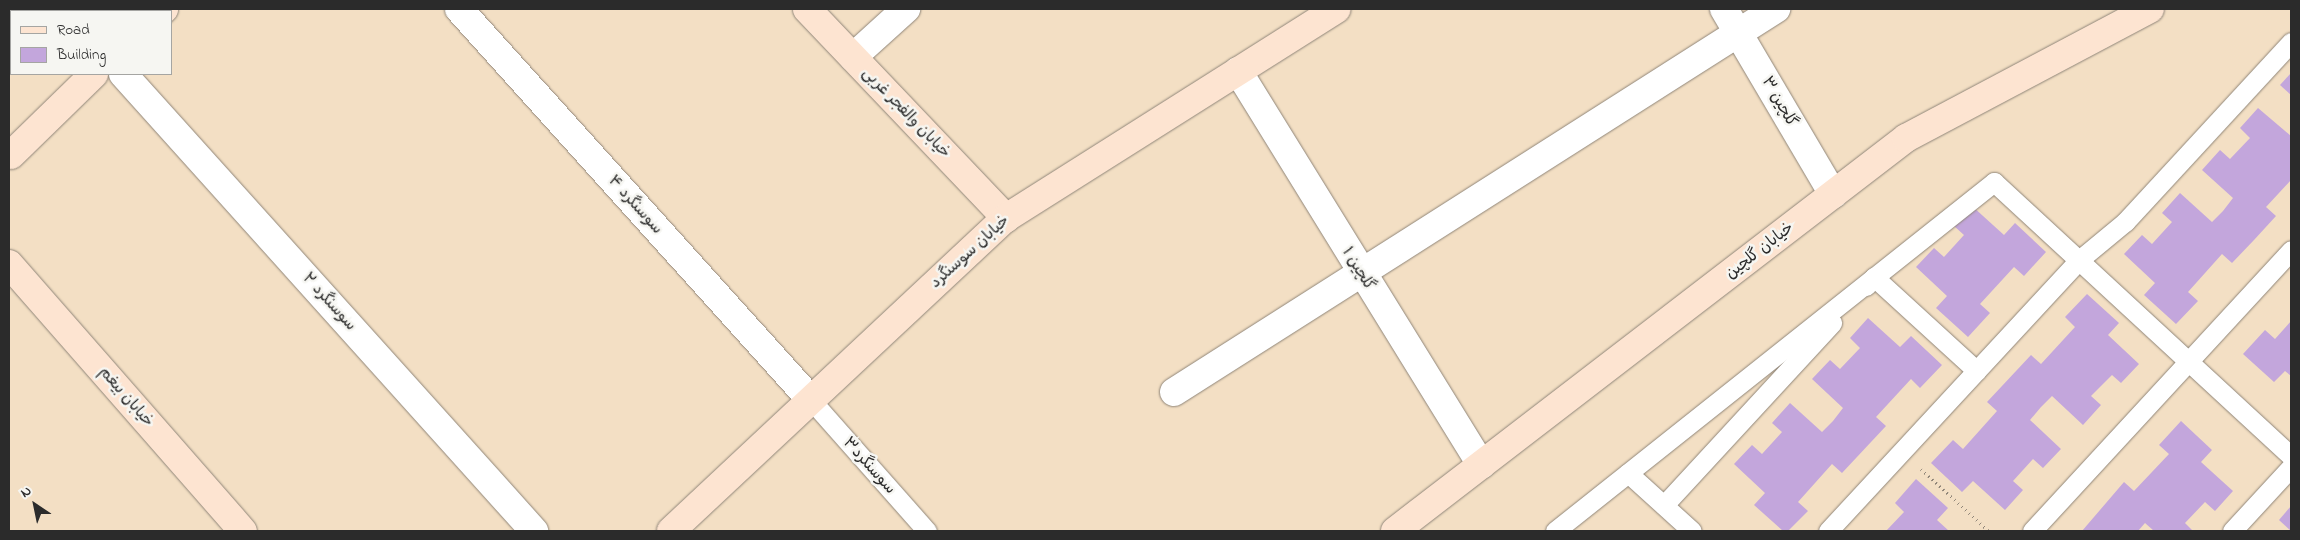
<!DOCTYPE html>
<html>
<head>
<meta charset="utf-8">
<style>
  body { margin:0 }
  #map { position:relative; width:2300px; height:540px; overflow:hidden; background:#f3dfc4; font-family:"Indie Flower","Playpen Sans Arabic",sans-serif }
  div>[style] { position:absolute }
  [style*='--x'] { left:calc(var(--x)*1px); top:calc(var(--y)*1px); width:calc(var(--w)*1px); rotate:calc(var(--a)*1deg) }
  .building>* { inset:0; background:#c3a6dc }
  .path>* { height:3px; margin-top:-1.5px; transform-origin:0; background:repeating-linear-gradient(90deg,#8f8578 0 1px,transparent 0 5px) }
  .roads { filter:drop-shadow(0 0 1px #8f8578) drop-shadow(0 0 1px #8f8578) }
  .lane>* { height:19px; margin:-9.5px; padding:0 9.5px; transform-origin:9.5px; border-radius:9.5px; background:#fff }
  .street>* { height:28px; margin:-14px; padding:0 14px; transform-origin:14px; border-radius:14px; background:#fff }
  .secondary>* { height:28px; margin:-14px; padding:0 14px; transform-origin:14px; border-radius:14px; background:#fde4d1 }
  span { translate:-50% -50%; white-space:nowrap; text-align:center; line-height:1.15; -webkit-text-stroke:5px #f6f6f2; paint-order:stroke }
  .street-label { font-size:16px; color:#2b2b2b }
  .frame { position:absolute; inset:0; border:10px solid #2b2b2b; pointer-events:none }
  .legend { position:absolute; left:10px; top:10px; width:162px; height:65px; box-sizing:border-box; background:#f6f6f2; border:1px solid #a5a5a2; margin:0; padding:6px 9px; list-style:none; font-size:15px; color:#2b2b2b }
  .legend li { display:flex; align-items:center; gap:10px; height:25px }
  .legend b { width:25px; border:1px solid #a5a5a2 }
  .north { position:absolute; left:10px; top:480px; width:50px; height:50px; -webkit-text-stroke:4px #f6f6f2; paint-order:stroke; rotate:326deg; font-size:14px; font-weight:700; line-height:20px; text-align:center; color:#2b2b2b }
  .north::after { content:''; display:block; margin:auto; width:18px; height:22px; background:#2b2b2b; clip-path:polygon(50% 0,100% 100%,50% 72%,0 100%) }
</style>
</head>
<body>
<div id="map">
  <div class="building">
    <div style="clip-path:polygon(2291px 73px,2291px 95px,2280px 85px)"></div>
    <div style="clip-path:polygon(2258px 108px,2291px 136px,2291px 180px,2266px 207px,2276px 216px,2254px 240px,2232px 263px,2222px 254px,2188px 292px,2198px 301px,2176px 324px,2144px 295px,2155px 283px,2124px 254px,2142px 235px,2152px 244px,2172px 222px,2162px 213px,2180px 193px,2212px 222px,2223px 211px,2233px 198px,2202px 170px,2220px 150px,2230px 159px,2250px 138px,2240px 128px)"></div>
    <div style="clip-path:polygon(1972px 206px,2004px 235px,2015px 223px,2046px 252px,2024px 276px,2014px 267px,1980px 304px,1990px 313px,1968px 337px,1936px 308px,1947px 296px,1916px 267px,1934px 248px,1944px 257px,1964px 235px,1954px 226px)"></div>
    <div style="clip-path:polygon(2087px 294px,2119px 323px,2108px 335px,2139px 364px,2121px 383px,2112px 375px,2091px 396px,2101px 405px,2083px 425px,2052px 396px,2041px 407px,2030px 420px,2061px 449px,2043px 468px,2033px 459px,2013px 481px,2023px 490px,2005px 510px,1973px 481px,1962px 492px,1931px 463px,1953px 440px,1963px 449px,1997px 411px,1987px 402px,2031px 355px,2041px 364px,2075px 327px,2065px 317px)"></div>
    <div style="clip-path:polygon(1868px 318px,1900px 347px,1911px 336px,1942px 365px,1920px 388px,1911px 379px,1876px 417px,1886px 426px,1842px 473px,1832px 464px,1798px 502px,1808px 511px,1788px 531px,1783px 531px,1754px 505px,1765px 493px,1734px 464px,1752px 445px,1762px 454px,1782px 432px,1772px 423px,1790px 403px,1822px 432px,1833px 421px,1843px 408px,1812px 379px,1830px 360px,1840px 369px,1860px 348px,1850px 338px)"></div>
    <div style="clip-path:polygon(2291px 321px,2291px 376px,2285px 371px,2274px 382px,2243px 354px,2265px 330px,2275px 339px)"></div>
    <div style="clip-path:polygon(2181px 421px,2212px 450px,2201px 462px,2233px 491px,2215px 511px,2205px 502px,2185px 523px,2193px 531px,2154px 531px,2145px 523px,2138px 531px,2082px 531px,2124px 482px,2134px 491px,2169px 454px,2159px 445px)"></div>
    <div style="clip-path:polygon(1916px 479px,1948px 508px,1937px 520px,1949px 531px,1886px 531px,1904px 512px,1895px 503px)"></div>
    <div style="clip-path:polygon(2291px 506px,2291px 531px,2279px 520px)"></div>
  </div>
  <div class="path">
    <div style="--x:1921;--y:469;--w:92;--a:42.4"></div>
  </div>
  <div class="roads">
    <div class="lane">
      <div style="--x:1866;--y:286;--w:12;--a:-48"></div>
      <div style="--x:1874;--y:277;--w:139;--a:42.4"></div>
      <div style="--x:811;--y:400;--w:175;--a:48.5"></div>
      <div style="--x:1628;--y:473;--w:86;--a:42.2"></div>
      <div style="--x:1664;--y:505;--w:248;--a:-47.3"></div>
      <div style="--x:1555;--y:531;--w:561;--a:-38.48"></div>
      <div style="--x:1994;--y:182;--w:404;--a:42.7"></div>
      <div style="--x:1828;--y:531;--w:369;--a:-47.2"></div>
      <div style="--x:2079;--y:260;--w:60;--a:-39.6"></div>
      <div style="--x:2125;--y:222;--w:245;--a:-47.3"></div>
      <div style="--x:2032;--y:531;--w:382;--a:-47.3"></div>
      <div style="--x:2232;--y:531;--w:87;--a:-47.3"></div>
    </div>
    <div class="street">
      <div style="--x:459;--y:9;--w:526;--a:48"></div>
      <div style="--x:1724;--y:9;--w:215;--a:59.5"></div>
      <div style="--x:853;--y:57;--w:72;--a:-42.2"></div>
      <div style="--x:1238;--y:71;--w:463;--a:58.3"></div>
      <div style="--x:123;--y:74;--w:615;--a:48.03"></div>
      <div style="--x:1174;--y:392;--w:714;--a:-32.47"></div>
    </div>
    <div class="secondary">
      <div style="--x:807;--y:9;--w:289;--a:46.4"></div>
      <div style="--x:23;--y:11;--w:3;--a:-45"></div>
      <div style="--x:162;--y:11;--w:3;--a:-45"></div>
      <div style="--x:11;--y:155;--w:116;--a:-44.3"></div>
      <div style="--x:9;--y:264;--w:355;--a:48.8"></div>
      <div style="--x:671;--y:531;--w:458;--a:-43.1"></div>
      <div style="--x:1006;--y:218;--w:391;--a:-32.3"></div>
      <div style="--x:1395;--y:531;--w:645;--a:-37.56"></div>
      <div style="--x:1906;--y:138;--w:276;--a:-27.9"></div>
    </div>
  </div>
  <div class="street-label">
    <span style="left:1779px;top:102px;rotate:60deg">گلچین ۳</span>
    <span style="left:906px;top:113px;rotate:46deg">خیابان والفجر غربی</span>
    <span style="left:635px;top:205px;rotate:48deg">سوسنگرد ۴</span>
    <span style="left:1760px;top:251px;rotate:-38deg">خیابان گلچین</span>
    <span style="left:970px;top:252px;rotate:-42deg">خیابان سوسنگرد</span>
    <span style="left:1358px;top:269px;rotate:58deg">گلچین ۱</span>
    <span style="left:329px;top:302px;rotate:48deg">سوسنگرد ۲</span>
    <span style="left:126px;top:397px;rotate:49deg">خیابان بیغم</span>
    <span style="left:869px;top:466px;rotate:48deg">سوسنگرد۳</span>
  </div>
  <div class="frame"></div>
  <ul class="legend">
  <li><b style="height:6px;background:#fde4d1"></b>Road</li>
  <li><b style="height:14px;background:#c3a6dc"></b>Building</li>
  </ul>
  <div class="north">N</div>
</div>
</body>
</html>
